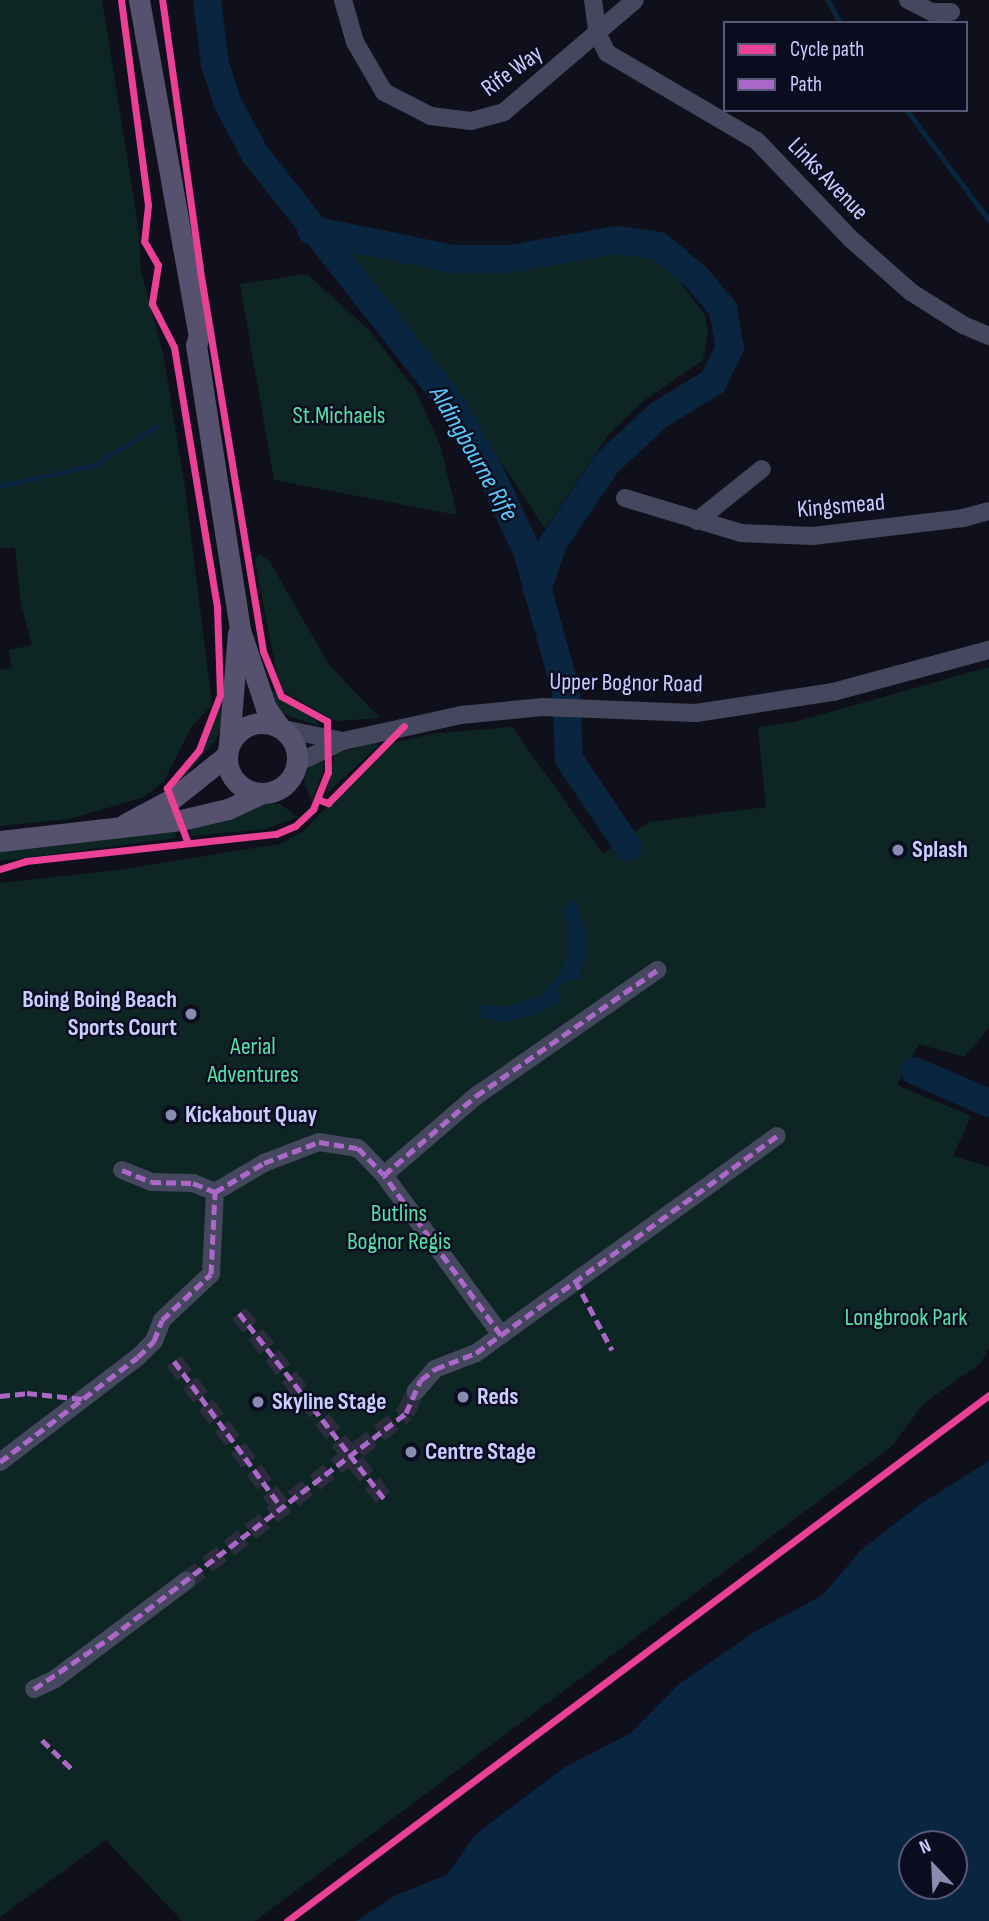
<!DOCTYPE html>
<html>
<head>
<meta charset="utf-8">
<style>
  body { margin:0 }
  #map { position:relative; width:989px; height:1921px; overflow:hidden; background:#10101c; font-family:"Sofia Sans Condensed",sans-serif }
  div>[style] { position:absolute }
  [style*='--x'] { left:calc(var(--x)*1px); top:calc(var(--y)*1px); width:calc(var(--w)*1px); rotate:calc(var(--a)*1deg) }
  .green>* { inset:0; background:#0e2623 }
  .water>* { inset:0; background:#0a253f }
  .stream>* { height:4.5px; margin:-2.25px; padding:0 2.25px; transform-origin:2.25px; border-radius:2.25px; background:#0a253f }
  .river>* { height:28px; margin:-14px; padding:0 14px; transform-origin:14px; border-radius:14px; background:#0a253f }
  .minor-tunnel>* { height:18px; margin-top:-9px; transform-origin:0; background:repeating-linear-gradient(90deg,#2c2c3e 0 18px,transparent 0 27px) }
  .minor>* { height:18px; margin:-9px; padding:0 9px; transform-origin:9px; border-radius:9px; background:#44475d }
  .major>* { height:21px; margin:-10.5px; padding:0 10.5px; transform-origin:10.5px; border-radius:10.5px; background:#575170 }
  .major>.ring { margin:-10.5px; padding:0; box-sizing:content-box; background:none; border:21px solid #575170; border-radius:50% }
  .quiet>* { height:5px; margin-top:-2.5px; transform-origin:0; background:repeating-linear-gradient(90deg,#ac68c9 0 10px,transparent 0 15px) }
  .cycleway>* { height:7px; margin:-3.5px; padding:0 3.5px; transform-origin:3.5px; border-radius:3.5px; background:#ea4096 }
  .dots>* { width:19px; height:19px; translate:-50% -50%; box-sizing:border-box; border:4px solid #0c0c20; border-radius:50% }
  span { translate:-50% -50%; white-space:nowrap; text-align:center; line-height:1.15; -webkit-text-stroke:5px #0c0c20; paint-order:stroke }
  .street-label { font-size:24px; color:#cacdff }
  .park-label { font-size:24px; color:#52e4a6 }
  .poi-label { font-size:24px; color:#cacdff; font-weight:700 }
  .left { translate:0 -50%; text-align:left }
  .right { translate:-100% -50%; text-align:right }
  .water-label { font-size:26px; color:#58ceff; font-style:italic }
  .legend { position:absolute; left:723px; top:21px; width:245px; height:91px; box-sizing:border-box; background:#0c0c20; border:2px solid #585979; margin:0; padding:9px 12px; list-style:none; font-size:21px; color:#cacdff }
  .legend li { display:flex; align-items:center; gap:14px; height:35px }
  .legend b { width:35px; border:2px solid #585979 }
  .north { position:absolute; left:898px; top:1830px; width:70px; height:70px; box-sizing:border-box; background:#0c0c20; border:2px solid #585979; border-radius:50%; rotate:337deg; font-size:19px; font-weight:700; line-height:28px; text-align:center; color:#cacdff }
  .north::after { content:''; display:block; margin:auto; width:24px; height:32px; background:#898bb0; clip-path:polygon(50% 0,100% 100%,50% 72%,0 100%) }
</style>
</head>
<body>
<div id="map">
  <div class="green">
    <div style="clip-path:polygon(0 0,102px 0,138px 225px,141px 272px,163px 353px,184px 481px,212px 705px,192px 726px,164px 781px,144px 797px,70px 819px,0 826px,0 670px,12px 668px,9px 650px,32px 645px,21px 604px,15px 547px,0 549px)"></div>
    <div style="clip-path:polygon(350px 250px,476px 272px,619px 251px,662px 258px,705px 315px,708px 333px,703px 360px,642px 402px,609px 434px,545px 529px,461px 401px,356px 266px)"></div>
    <div style="clip-path:polygon(307px 274px,370px 331px,416px 391px,441px 448px,457px 515px,274px 480px,240px 284px)"></div>
    <div style="clip-path:polygon(260px 554px,270px 562px,329px 665px,380px 718px,336px 721px,280px 690px,258px 577px,255px 559px)"></div>
    <div style="clip-path:polygon(989px 667px,989px 1028px,964px 1057px,919px 1044px,897px 1085px,971px 1116px,953px 1156px,989px 1167px,989px 1348px,980px 1364px,924px 1403px,891px 1447px,255px 1921px,182px 1921px,106px 1840px,0 1917px,0 883px,118px 870px,280px 844px,304px 831px,385px 745px,430px 734px,512px 727px,603px 854px,649px 822px,766px 807px,758px 727px,795px 722px)"></div>
    <div style="clip-path:polygon(271px 689px,316px 720px,319px 726px,286px 715px,275px 705px)"></div>
    <div style="clip-path:polygon(222px 697px,223px 725px,215px 741px,176px 787px,173px 784px,208px 740px)"></div>
    <div style="clip-path:polygon(378px 741px,377px 747px,326px 794px,335px 754px)"></div>
    <div style="clip-path:polygon(323px 759px,323px 771px,312px 802px,304px 781px,308px 768px)"></div>
    <div style="clip-path:polygon(267px 803px,280px 804px,298px 817px,266px 829px,191px 836px,189px 824px)"></div>
    <div style="clip-path:polygon(174px 827px,176px 838px,0 861px,0 850px)"></div>
  </div>
  <div class="water">
    <div style="clip-path:polygon(576px 899px,586px 929px,587px 954px,579px 979px,565px 981px,558px 989px,559px 1002px,534px 1015px,503px 1022px,479px 1017px,483px 1004px,505px 1007px,539px 996px,561px 973px,568px 950px,568px 922px,562px 910px)"></div>
    <div style="clip-path:polygon(evenodd,989px 1461px,989px 1921px,356px 1921px,396px 1895px,447px 1875px,475px 1835px,565px 1767px,631px 1733px,678px 1685px,754px 1632px,823px 1595px,860px 1551px,919px 1505px,989px 1461px,912px 1844px,954px 1844px,954px 1886px,912px 1886px,912px 1844px)"></div>
  </div>
  <div class="stream">
    <div style="--x:828;--y:0;--w:26;--a:61"></div>
    <div style="--x:907;--y:110;--w:137;--a:53.3"></div>
    <div style="--x:0;--y:486;--w:97;--a:-12.5"></div>
    <div style="--x:95;--y:465;--w:72;--a:-31.9"></div>
  </div>
  <div class="river">
    <div style="--x:207;--y:0;--w:64;--a:82.9"></div>
    <div style="--x:215;--y:64;--w:40;--a:72"></div>
    <div style="--x:227;--y:102;--w:59;--a:61.7"></div>
    <div style="--x:255;--y:154;--w:315;--a:51.8"></div>
    <div style="--x:450;--y:402;--w:81;--a:60.3"></div>
    <div style="--x:490;--y:472;--w:87;--a:64.9"></div>
    <div style="--x:527;--y:551;--w:146;--a:74.5"></div>
    <div style="--x:566;--y:692;--w:67;--a:87.4"></div>
    <div style="--x:569;--y:759;--w:106;--a:56.2"></div>
    <div style="--x:311;--y:230;--w:145;--a:11.5"></div>
    <div style="--x:453;--y:259;--w:57;--a:0"></div>
    <div style="--x:510;--y:259;--w:110;--a:-10"></div>
    <div style="--x:618;--y:240;--w:41;--a:8.3"></div>
    <div style="--x:659;--y:246;--w:48;--a:40"></div>
    <div style="--x:696;--y:277;--w:42;--a:49.8"></div>
    <div style="--x:723;--y:309;--w:39;--a:80"></div>
    <div style="--x:730;--y:347;--w:39;--a:116"></div>
    <div style="--x:713;--y:382;--w:63;--a:148.6"></div>
    <div style="--x:659;--y:415;--w:71;--a:137.3"></div>
    <div style="--x:607;--y:463;--w:99;--a:123.9"></div>
    <div style="--x:552;--y:545;--w:47;--a:108.4"></div>
    <div style="--x:915;--y:1071;--w:81;--a:23.4"></div>
  </div>
  <div class="minor-tunnel">
    <div style="--x:239;--y:1313;--w:237;--a:52"></div>
    <div style="--x:174;--y:1361;--w:182;--a:53.7"></div>
    <div style="--x:186;--y:1581;--w:277;--a:-37.4"></div>
    <div style="--x:406;--y:1413;--w:23;--a:-67"></div>
  </div>
  <div class="minor">
    <div style="--x:343;--y:0;--w:44;--a:74.1"></div>
    <div style="--x:355;--y:42;--w:58;--a:59.9"></div>
    <div style="--x:384;--y:92;--w:53;--a:27.1"></div>
    <div style="--x:431;--y:116;--w:40;--a:7.1"></div>
    <div style="--x:471;--y:121;--w:34;--a:-15"></div>
    <div style="--x:504;--y:112;--w:172;--a:-40.5"></div>
    <div style="--x:593;--y:0;--w:35;--a:82"></div>
    <div style="--x:598;--y:35;--w:20;--a:63"></div>
    <div style="--x:607;--y:53;--w:174;--a:30.4"></div>
    <div style="--x:757;--y:141;--w:136;--a:46.2"></div>
    <div style="--x:851;--y:239;--w:80;--a:41.5"></div>
    <div style="--x:911;--y:292;--w:62;--a:32.4"></div>
    <div style="--x:963;--y:325;--w:28;--a:23"></div>
    <div style="--x:908;--y:0;--w:27;--a:27"></div>
    <div style="--x:932;--y:12;--w:19;--a:0"></div>
    <div style="--x:625;--y:498;--w:121;--a:16.8"></div>
    <div style="--x:741;--y:533;--w:72;--a:2.4"></div>
    <div style="--x:813;--y:536;--w:151;--a:-6.8"></div>
    <div style="--x:963;--y:518;--w:27;--a:-15"></div>
    <div style="--x:697;--y:521;--w:83;--a:-38.7"></div>
    <div style="--x:283;--y:729;--w:61;--a:11.3"></div>
    <div style="--x:297;--y:763;--w:51;--a:-25.6"></div>
    <div style="--x:343;--y:741;--w:121;--a:-12.4"></div>
    <div style="--x:461;--y:715;--w:81;--a:-5.6"></div>
    <div style="--x:542;--y:707;--w:154;--a:2.2"></div>
    <div style="--x:696;--y:713;--w:139;--a:-8.7"></div>
    <div style="--x:833;--y:692;--w:162;--a:-15.1"></div>
    <div style="--x:122;--y:1170;--w:31;--a:22"></div>
    <div style="--x:151;--y:1182;--w:42;--a:1.4"></div>
    <div style="--x:193;--y:1183;--w:24;--a:22"></div>
    <div style="--x:384;--y:1175;--w:198;--a:53.8"></div>
    <div style="--x:501;--y:1335;--w:31;--a:144"></div>
    <div style="--x:476;--y:1353;--w:44;--a:158.7"></div>
    <div style="--x:435;--y:1369;--w:30;--a:131"></div>
    <div style="--x:501;--y:1335;--w:340;--a:-35.8"></div>
    <div style="--x:0;--y:1462;--w:173;--a:-37.3"></div>
    <div style="--x:138;--y:1357;--w:23;--a:-45"></div>
    <div style="--x:154;--y:1341;--w:22;--a:-69"></div>
    <div style="--x:162;--y:1320;--w:67;--a:-43.2"></div>
    <div style="--x:211;--y:1274;--w:82;--a:-87.2"></div>
    <div style="--x:215;--y:1192;--w:57;--a:-30.6"></div>
    <div style="--x:264;--y:1163;--w:59;--a:-20.9"></div>
    <div style="--x:319;--y:1142;--w:39;--a:9"></div>
    <div style="--x:358;--y:1148;--w:37;--a:46"></div>
    <div style="--x:384;--y:1175;--w:121;--a:-40.7"></div>
    <div style="--x:476;--y:1096;--w:221;--a:-34.8"></div>
    <div style="--x:34;--y:1689;--w:23;--a:-25"></div>
    <div style="--x:55;--y:1679;--w:164;--a:-36.8"></div>
  </div>
  <div class="major">
    <div style="--x:139;--y:0;--w:341;--a:79.9"></div>
    <div style="--x:199;--y:336;--w:9;--a:108"></div>
    <div style="--x:196;--y:345;--w:288;--a:81.2"></div>
    <div style="--x:240;--y:630;--w:82;--a:71.6"></div>
    <div style="--x:266;--y:708;--w:24;--a:54"></div>
    <div class="ring" style="left:227px;top:723px;width:49px;height:49px"></div>
    <div style="--x:229;--y:744;--w:111;--a:-85.4"></div>
    <div style="--x:125;--y:824;--w:53;--a:-28"></div>
    <div style="--x:172;--y:799;--w:69;--a:-38.5"></div>
    <div style="--x:0;--y:841;--w:182;--a:-6.6"></div>
    <div style="--x:181;--y:820;--w:48;--a:-13.2"></div>
    <div style="--x:228;--y:809;--w:38;--a:-25"></div>
  </div>
  <div class="quiet">
    <div style="--x:122;--y:1170;--w:31;--a:22"></div>
    <div style="--x:151;--y:1182;--w:42;--a:1.4"></div>
    <div style="--x:193;--y:1183;--w:24;--a:22"></div>
    <div style="--x:575;--y:1280;--w:79;--a:62.1"></div>
    <div style="--x:239;--y:1313;--w:237;--a:52"></div>
    <div style="--x:501;--y:1335;--w:340;--a:-35.8"></div>
    <div style="--x:174;--y:1361;--w:182;--a:53.7"></div>
    <div style="--x:0;--y:1396;--w:27;--a:-6"></div>
    <div style="--x:27;--y:1393;--w:56;--a:6.1"></div>
    <div style="--x:0;--y:1462;--w:173;--a:-37.3"></div>
    <div style="--x:138;--y:1357;--w:23;--a:-45"></div>
    <div style="--x:154;--y:1341;--w:22;--a:-69"></div>
    <div style="--x:162;--y:1320;--w:67;--a:-43.2"></div>
    <div style="--x:211;--y:1274;--w:82;--a:-87.2"></div>
    <div style="--x:215;--y:1192;--w:57;--a:-30.6"></div>
    <div style="--x:264;--y:1163;--w:59;--a:-20.9"></div>
    <div style="--x:319;--y:1142;--w:39;--a:9"></div>
    <div style="--x:358;--y:1148;--w:37;--a:46"></div>
    <div style="--x:384;--y:1175;--w:121;--a:-40.7"></div>
    <div style="--x:476;--y:1096;--w:221;--a:-34.8"></div>
    <div style="--x:34;--y:1689;--w:92;--a:-33.9"></div>
    <div style="--x:110;--y:1638;--w:372;--a:-37.2"></div>
    <div style="--x:406;--y:1413;--w:36;--a:-66"></div>
    <div style="--x:421;--y:1380;--w:18;--a:-38"></div>
    <div style="--x:435;--y:1369;--w:44;--a:-21.3"></div>
    <div style="--x:476;--y:1353;--w:31;--a:-36"></div>
    <div style="--x:501;--y:1335;--w:198;--a:-126.2"></div>
    <div style="--x:42;--y:1740;--w:43;--a:44.1"></div>
  </div>
  <div class="cycleway">
    <div style="--x:121;--y:0;--w:207;--a:82.5"></div>
    <div style="--x:148;--y:205;--w:36;--a:96"></div>
    <div style="--x:144;--y:241;--w:28;--a:60"></div>
    <div style="--x:158;--y:265;--w:39;--a:99"></div>
    <div style="--x:152;--y:304;--w:48;--a:62.9"></div>
    <div style="--x:174;--y:347;--w:265;--a:80.6"></div>
    <div style="--x:217;--y:608;--w:87;--a:88"></div>
    <div style="--x:220;--y:695;--w:59;--a:110.9"></div>
    <div style="--x:199;--y:750;--w:50;--a:130.1"></div>
    <div style="--x:167;--y:788;--w:57;--a:69.3"></div>
    <div style="--x:320;--y:800;--w:9;--a:21"></div>
    <div style="--x:328;--y:803;--w:108;--a:-45.4"></div>
    <div style="--x:0;--y:869;--w:27;--a:-17"></div>
    <div style="--x:26;--y:861;--w:251;--a:-6.2"></div>
    <div style="--x:276;--y:834;--w:21;--a:-23"></div>
    <div style="--x:295;--y:826;--w:25;--a:-43"></div>
    <div style="--x:313;--y:809;--w:40;--a:-68"></div>
    <div style="--x:328;--y:772;--w:51;--a:-91.1"></div>
    <div style="--x:327;--y:721;--w:52;--a:-151.5"></div>
    <div style="--x:281;--y:696;--w:48;--a:-111.8"></div>
    <div style="--x:263;--y:651;--w:387;--a:-99.4"></div>
    <div style="--x:200;--y:269;--w:272;--a:-98"></div>
    <div style="--x:287;--y:1921;--w:877;--a:-36.84"></div>
  </div>
  <div class="dots">
    <div style="left:898px;top:850px;background:#898bb0"></div>
    <div style="left:191px;top:1014px;background:#898bb0"></div>
    <div style="left:171px;top:1115px;background:#898bb0"></div>
    <div style="left:463px;top:1397px;background:#898bb0"></div>
    <div style="left:258px;top:1402px;background:#898bb0"></div>
    <div style="left:411px;top:1452px;background:#898bb0"></div>
  </div>
  <div class="street-label">
    <span style="left:512px;top:71px;rotate:-36deg">Rife Way</span>
    <span style="left:828px;top:179px;rotate:46deg">Links Avenue</span>
    <span style="left:841px;top:506px;rotate:-5deg">Kingsmead</span>
    <span style="left:626px;top:683px;rotate:1deg">Upper Bognor Road</span>
  </div>
  <div class="park-label">
    <span style="left:339px;top:416px">St.Michaels</span>
    <span style="left:253px;top:1061px">Aerial<br>Adventures</span>
    <span style="left:399px;top:1228px">Butlins<br>Bognor Regis</span>
    <span style="left:906px;top:1318px">Longbrook Park</span>
  </div>
  <div class="poi-label">
    <span class="left" style="left:912px;top:850px">Splash</span>
    <span class="right" style="left:177px;top:1014px">Boing Boing Beach<br>Sports Court</span>
    <span class="left" style="left:185px;top:1115px">Kickabout Quay</span>
    <span class="left" style="left:477px;top:1397px">Reds</span>
    <span class="left" style="left:272px;top:1402px">Skyline Stage</span>
    <span class="left" style="left:425px;top:1452px">Centre Stage</span>
  </div>
  <div class="water-label">
    <span style="left:473px;top:454px;rotate:60deg">Aldingbourne Rife</span>
  </div>
  <ul class="legend">
  <li><b style="height:9px;background:#ea4096"></b>Cycle path</li>
  <li><b style="height:9px;background:#ac68c9"></b>Path</li>
  </ul>
  <div class="north">N</div>
</div>
</body>
</html>
